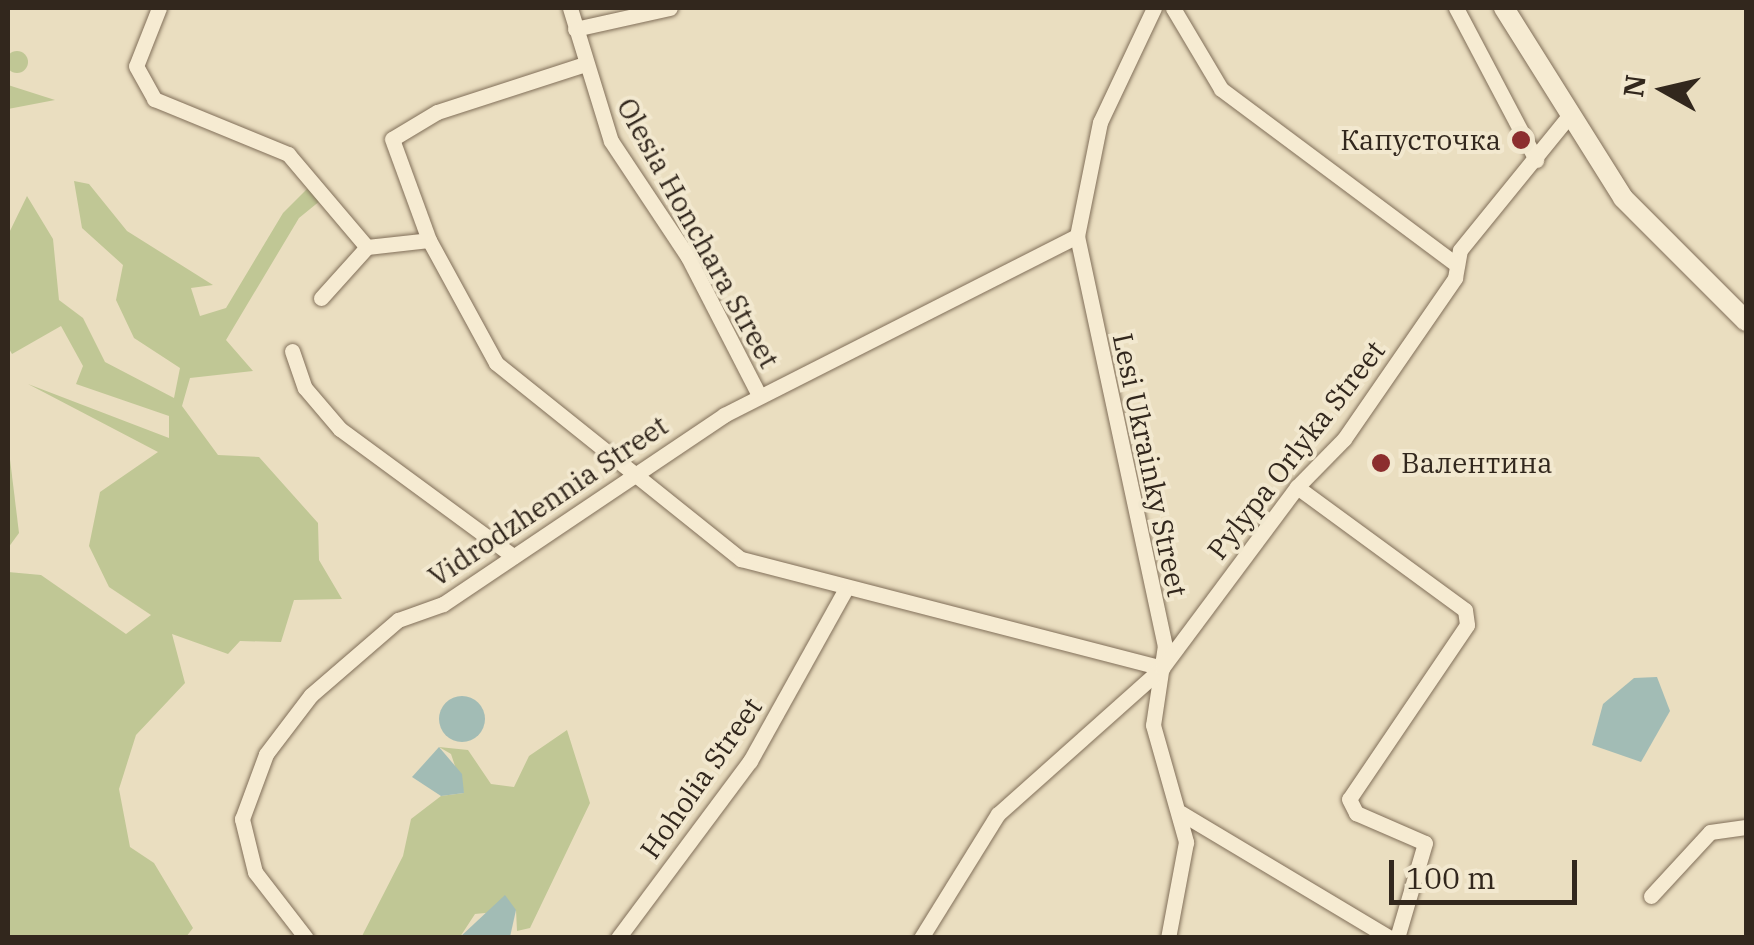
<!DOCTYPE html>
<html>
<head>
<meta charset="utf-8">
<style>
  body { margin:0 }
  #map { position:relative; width:1754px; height:945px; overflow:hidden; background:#eadec0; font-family:"IBM Plex Serif",serif }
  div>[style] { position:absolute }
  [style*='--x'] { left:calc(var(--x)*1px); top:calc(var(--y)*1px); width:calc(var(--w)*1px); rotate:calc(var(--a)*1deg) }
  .green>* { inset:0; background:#c0c795 }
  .round { border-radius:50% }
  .water>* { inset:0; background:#a2bcb5 }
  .roads { filter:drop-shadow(0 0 2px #816f59) drop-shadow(0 0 2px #816f59) }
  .street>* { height:15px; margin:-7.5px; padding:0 7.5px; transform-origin:7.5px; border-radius:7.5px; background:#f6ebd2 }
  .secondary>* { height:20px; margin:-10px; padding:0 10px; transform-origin:10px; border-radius:10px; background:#f6ebd2 }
  .dots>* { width:28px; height:28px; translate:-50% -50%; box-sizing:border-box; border:5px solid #f2e8cf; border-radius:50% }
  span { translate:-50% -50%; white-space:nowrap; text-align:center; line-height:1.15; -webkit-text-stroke:8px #f2e8cf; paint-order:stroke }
  .poi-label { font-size:28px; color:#32271d }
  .right { translate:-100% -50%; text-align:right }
  .left { translate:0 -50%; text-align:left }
  .street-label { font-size:28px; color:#32271d }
  .frame { position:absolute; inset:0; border:10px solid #32271d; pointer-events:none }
  .north { position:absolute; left:1614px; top:40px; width:100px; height:100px; -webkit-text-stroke:8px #f2e8cf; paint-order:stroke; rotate:278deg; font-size:28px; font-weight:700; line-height:40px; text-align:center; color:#32271d }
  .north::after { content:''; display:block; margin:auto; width:35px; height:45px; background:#32271d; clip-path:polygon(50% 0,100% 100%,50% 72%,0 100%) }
  .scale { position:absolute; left:1389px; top:860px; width:188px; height:45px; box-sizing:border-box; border:5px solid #32271d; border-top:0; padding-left:12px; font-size:30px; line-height:35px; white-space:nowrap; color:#32271d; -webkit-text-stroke:8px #f2e8cf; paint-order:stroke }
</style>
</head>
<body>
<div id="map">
  <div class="green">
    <div class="round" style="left:6px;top:51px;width:22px;height:22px"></div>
    <div style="clip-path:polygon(8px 85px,55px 100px,8px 109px)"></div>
    <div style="clip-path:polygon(74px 181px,89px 184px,127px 231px,213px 285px,191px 288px,200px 316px,226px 308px,283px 213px,315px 181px,326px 196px,299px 218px,226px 340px,253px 371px,190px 378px,182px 406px,218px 455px,259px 457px,318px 523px,319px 560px,342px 599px,294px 600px,281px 642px,240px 641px,228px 654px,172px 634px,185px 683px,136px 735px,119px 789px,130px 847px,154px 863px,193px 928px,186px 937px,8px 937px,8px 572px,41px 575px,126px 634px,151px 615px,109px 587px,89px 546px,100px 492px,158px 452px,28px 384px,169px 438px,169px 416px,76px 384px,83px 366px,61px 326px,12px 354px,8px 347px,8px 235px,27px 196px,53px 239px,59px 300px,83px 318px,105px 362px,174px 398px,180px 368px,134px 338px,116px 300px,123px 265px,82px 228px)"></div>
    <div style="clip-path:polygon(8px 443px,19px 533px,8px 548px)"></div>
    <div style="clip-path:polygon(567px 730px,590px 803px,530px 928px,517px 931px,516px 910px,475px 914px,460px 937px,361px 938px,403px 856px,411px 819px,441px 796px,464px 793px,451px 754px,439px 747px,468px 750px,491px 784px,514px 787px,529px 756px)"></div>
  </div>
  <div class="water">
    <div style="clip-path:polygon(1657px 677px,1670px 711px,1641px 762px,1592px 745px,1603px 704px,1634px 678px)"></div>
    <div class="round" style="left:439px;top:696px;width:46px;height:46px"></div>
    <div style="clip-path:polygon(439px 747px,462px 774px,464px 793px,441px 796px,412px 777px)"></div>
    <div style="clip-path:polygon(505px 895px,516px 910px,510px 937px,460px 937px)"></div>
  </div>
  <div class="roads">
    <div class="street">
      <div style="--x:159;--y:8;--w:62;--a:111.6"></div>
      <div style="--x:136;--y:66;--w:38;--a:61"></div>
      <div style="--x:154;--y:99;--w:145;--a:22.3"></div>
      <div style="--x:288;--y:154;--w:122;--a:49.7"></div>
      <div style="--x:570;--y:8;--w:139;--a:72.9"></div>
      <div style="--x:611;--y:141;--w:139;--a:56.4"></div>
      <div style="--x:688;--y:257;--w:155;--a:62.8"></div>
      <div style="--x:1154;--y:8;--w:126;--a:115.3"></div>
      <div style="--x:1100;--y:122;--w:116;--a:101.4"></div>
      <div style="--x:1077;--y:236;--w:418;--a:77.9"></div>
      <div style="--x:1165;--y:645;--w:81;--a:98.5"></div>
      <div style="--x:1153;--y:725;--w:122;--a:74.2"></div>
      <div style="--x:1186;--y:842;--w:98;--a:100.6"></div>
      <div style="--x:1173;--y:8;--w:94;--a:59.3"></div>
      <div style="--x:1221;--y:89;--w:294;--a:36.7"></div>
      <div style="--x:1456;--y:8;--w:172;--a:62.2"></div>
      <div style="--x:575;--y:29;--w:97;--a:-12.5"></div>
      <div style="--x:582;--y:65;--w:152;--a:162"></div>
      <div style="--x:437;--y:112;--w:52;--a:149"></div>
      <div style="--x:392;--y:139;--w:108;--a:69.9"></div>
      <div style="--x:429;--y:240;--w:140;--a:61.4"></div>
      <div style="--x:496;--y:363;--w:314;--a:38.7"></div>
      <div style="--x:741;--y:559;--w:435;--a:14.5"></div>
      <div style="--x:321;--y:298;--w:69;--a:-48"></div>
      <div style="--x:367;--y:247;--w:62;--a:-6.4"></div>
      <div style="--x:292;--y:351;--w:39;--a:71"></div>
      <div style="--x:305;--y:388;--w:54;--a:49.5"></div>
      <div style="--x:340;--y:429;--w:215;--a:36.3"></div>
      <div style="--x:1297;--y:487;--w:208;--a:36.2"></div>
      <div style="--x:1465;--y:610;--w:15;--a:82"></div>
      <div style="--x:1467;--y:625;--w:210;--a:124.1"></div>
      <div style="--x:1349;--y:799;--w:16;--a:63"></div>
      <div style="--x:1356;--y:813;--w:75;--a:23.5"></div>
      <div style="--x:1425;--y:843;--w:99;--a:106.4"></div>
      <div style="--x:1181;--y:813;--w:244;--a:30.9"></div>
      <div style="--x:1651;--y:896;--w:87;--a:-47.3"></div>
      <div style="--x:1710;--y:832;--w:36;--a:-8"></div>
      <div style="--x:306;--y:938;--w:83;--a:-127.7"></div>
      <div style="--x:255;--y:872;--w:55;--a:-103.8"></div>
      <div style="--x:242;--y:819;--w:69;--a:-69.7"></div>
      <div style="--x:266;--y:754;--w:74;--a:-52.7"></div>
      <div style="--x:311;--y:695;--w:115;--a:-40.8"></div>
      <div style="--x:398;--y:620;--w:48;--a:-19.6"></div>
      <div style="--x:443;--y:604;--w:339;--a:-33.9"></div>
      <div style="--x:724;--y:415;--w:396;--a:-26.9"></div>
      <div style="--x:618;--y:938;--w:221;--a:-53.3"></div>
      <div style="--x:750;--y:761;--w:196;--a:-60.9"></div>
      <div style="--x:921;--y:938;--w:146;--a:-58.2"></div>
      <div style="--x:998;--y:814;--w:220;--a:-41.7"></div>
      <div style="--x:1162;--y:668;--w:226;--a:-53.3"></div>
      <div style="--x:1297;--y:487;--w:67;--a:-45.6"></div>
      <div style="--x:1344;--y:439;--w:196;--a:-55.4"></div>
      <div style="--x:1455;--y:278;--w:28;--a:-80"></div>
      <div style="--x:1460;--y:250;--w:171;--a:-50.9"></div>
    </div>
    <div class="secondary">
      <div style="--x:1504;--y:8;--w:224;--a:57.9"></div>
      <div style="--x:1623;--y:198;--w:174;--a:45"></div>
    </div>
  </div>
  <div class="dots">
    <div style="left:1521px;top:140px;background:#8c2e2e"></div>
    <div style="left:1381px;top:463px;background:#8c2e2e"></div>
  </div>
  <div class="poi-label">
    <span class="right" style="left:1501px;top:140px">Капусточка</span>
    <span class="left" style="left:1401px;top:463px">Валентина</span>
  </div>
  <div class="street-label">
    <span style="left:698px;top:233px;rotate:61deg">Olesia Honchara Street</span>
    <span style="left:1296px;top:450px;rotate:-52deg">Pylypa Orlyka Street</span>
    <span style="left:1150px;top:465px;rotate:78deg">Lesi Ukrainky Street</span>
    <span style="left:548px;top:501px;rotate:-34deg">Vidrodzhennia Street</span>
    <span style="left:701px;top:778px;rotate:-55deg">Hoholia Street</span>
  </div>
  <div class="frame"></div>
  <div class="north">N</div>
  <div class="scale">100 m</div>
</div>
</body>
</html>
